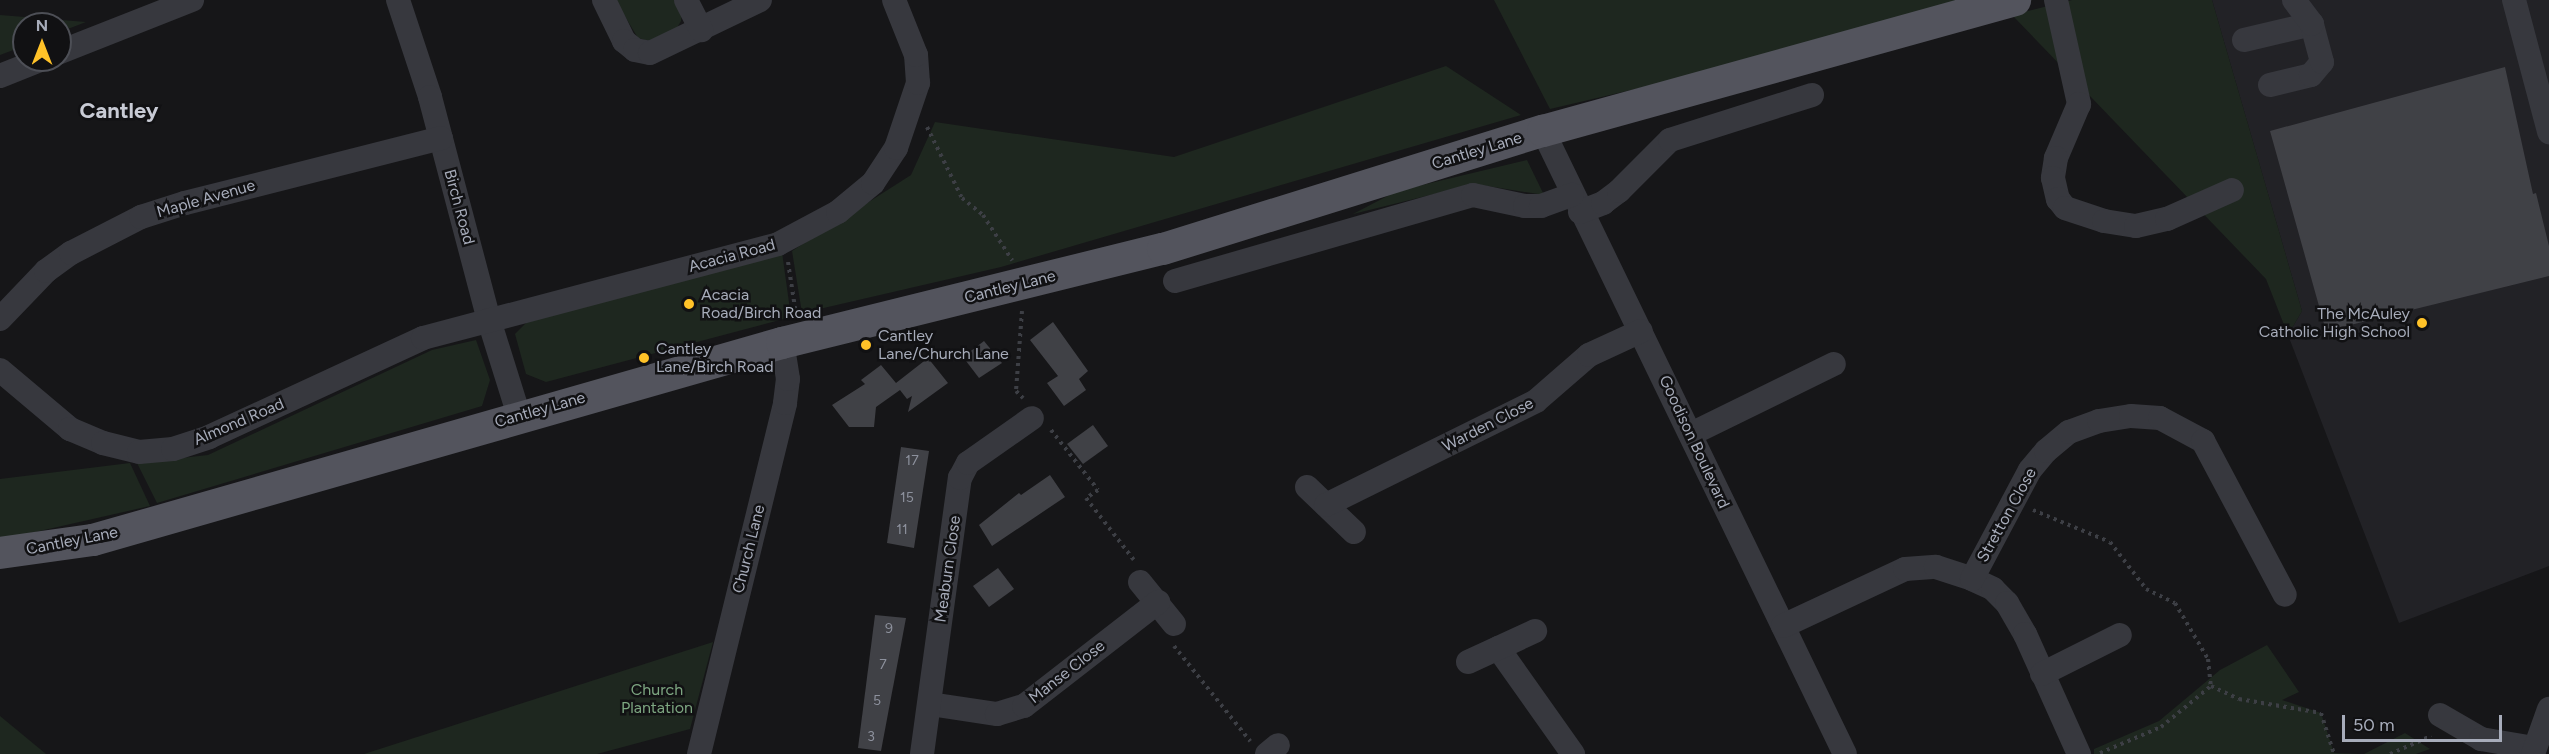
<!DOCTYPE html>
<html>
<head>
<meta charset="utf-8">
<style>
  body { margin:0 }
  #map { position:relative; width:2549px; height:754px; overflow:hidden; background:#161618; font-family:Figtree,sans-serif }
  div>[style] { position:absolute }
  [style*='--x'] { left:calc(var(--x)*1px); top:calc(var(--y)*1px); width:calc(var(--w)*1px); rotate:calc(var(--a)*1deg) }
  .built>* { inset:0; background:#222226 }
  .green>* { inset:0; background:#1e271f }
  .building>* { inset:0; background:#404146 }
  .path>* { height:4px; margin-top:-2px; transform-origin:0; background:repeating-linear-gradient(90deg,#3d3f45 0 3px,transparent 0 7.5px) }
  .minor>* { height:24px; margin:-12px; padding:0 12px; transform-origin:12px; border-radius:12px; background:#37383e }
  .major>* { height:32px; margin:-16px; padding:0 16px; transform-origin:16px; border-radius:16px; background:#53545d }
  .dots>* { width:16px; height:16px; translate:-50% -50%; box-sizing:border-box; border:3px solid #111113; border-radius:50% }
  span { translate:-50% -50%; white-space:nowrap; text-align:center; line-height:1.15; -webkit-text-stroke:5px #111113; paint-order:stroke }
  .number-label { font-size:14px; color:#8d919d }
  .number-label span { -webkit-text-stroke-width:0 }
  .street-label { font-size:16px; color:#a7acba }
  .poi-label { font-size:16px; color:#a7acba }
  .left { translate:0 -50%; text-align:left }
  .right { translate:-100% -50%; text-align:right }
  .park-label { font-size:16px; color:#7da681 }
  .district-label { font-size:22px; color:#c8cbd5; font-weight:700 }
  .north { position:absolute; left:12px; top:12px; width:60px; height:60px; box-sizing:border-box; background:#111113; border:2px solid #4d4f56; border-radius:50%; rotate:0deg; font-size:16px; font-weight:700; line-height:24px; text-align:center; color:#a7acba }
  .north::after { content:''; display:block; margin:auto; width:21px; height:27px; background:#ffc228; clip-path:polygon(50% 0,100% 100%,50% 72%,0 100%) }
  .scale { position:absolute; left:2342px; top:715px; width:160px; height:27px; box-sizing:border-box; border:3px solid #a7acba; border-top:0; padding-left:8px; font-size:18px; line-height:21px; white-space:nowrap; color:#a7acba; -webkit-text-stroke:4px #111113; paint-order:stroke }
</style>
</head>
<body>
<div id="map">
  <div class="built">
    <div style="clip-path:polygon(2212px 0,2549px 0,2549px 566px,2399px 623px,2288px 335px,2302px 311px)"></div>
  </div>
  <div class="green">
    <div style="clip-path:polygon(615px 0,677px 0,682px 12px,681px 21px,677px 28px,649px 41px,638px 38px)"></div>
    <div style="clip-path:polygon(1494px 0,2016px 0,1550px 109px)"></div>
    <div style="clip-path:polygon(2072px 0,2212px 0,2302px 311px,2288px 335px,2266px 279px,2012px 15px)"></div>
    <div style="clip-path:polygon(0 15px,86px 22px,60px 32px,60px 24px,24px 24px,24px 46px,0 55px)"></div>
    <div style="clip-path:polygon(1446px 66px,1521px 115px,1001px 267px,802px 313px,792px 251px,911px 175px,935px 122px,1174px 157px)"></div>
    <div style="clip-path:polygon(1527px 160px,1544px 195px,1475px 184px,1353px 214px,1397px 191px)"></div>
    <div style="clip-path:polygon(782px 252px,791px 317px,546px 382px,526px 374px,515px 334px,527px 322px)"></div>
    <div style="clip-path:polygon(476px 340px,490px 380px,482px 406px,157px 503px,137px 463px,208px 455px,432px 350px)"></div>
    <div style="clip-path:polygon(130px 463px,150px 506px,0 540px,0 479px)"></div>
    <div style="clip-path:polygon(713px 642px,690px 729px,597px 754px,364px 754px)"></div>
    <div style="clip-path:polygon(2267px 645px,2299px 692px,2282px 700px,2321px 713px,2334px 753px,2360px 754px,2094px 754px,2094px 749px,2159px 721px,2220px 670px)"></div>
    <div style="clip-path:polygon(0 716px,46px 754px,0 754px)"></div>
    <div style="clip-path:polygon(2405px 733px,2430px 749px,2416px 754px,2364px 754px)"></div>
  </div>
  <div class="building">
    <div style="clip-path:polygon(2505px 67px,2533px 194px,2536px 193px,2549px 246px,2549px 276px,2326px 331px,2270px 131px)"></div>
    <div style="clip-path:polygon(1053px 322px,1088px 371px,1079px 379px,1086px 390px,1064px 406px,1047px 383px,1058px 376px,1030px 340px)"></div>
    <div style="clip-path:polygon(984px 341px,1002px 363px,979px 378px,963px 357px)"></div>
    <div style="clip-path:polygon(928px 358px,948px 383px,908px 412px,912px 396px,907px 399px,900px 390px,876px 407px,874px 427px,849px 427px,832px 405px,865px 384px,861px 380px,881px 365px,896px 383px)"></div>
    <div style="clip-path:polygon(1093px 425px,1108px 446px,1083px 464px,1067px 444px)"></div>
    <div style="clip-path:polygon(901px 447px,929px 451px,914px 548px,887px 543px)"></div>
    <div style="clip-path:polygon(1050px 475px,1065px 497px,992px 546px,979px 525px,1019px 493px,1021px 495px)"></div>
    <div style="clip-path:polygon(998px 568px,1014px 589px,989px 607px,973px 586px)"></div>
    <div style="clip-path:polygon(875px 615px,906px 618px,881px 751px,858px 748px)"></div>
  </div>
  <div class="path">
    <div style="--x:927;--y:127;--w:79;--a:63.8"></div>
    <div style="--x:962;--y:198;--w:27;--a:39"></div>
    <div style="--x:983;--y:215;--w:54;--a:57.2"></div>
    <div style="--x:788;--y:262;--w:53;--a:81.3"></div>
    <div style="--x:1022;--y:311;--w:80;--a:94.3"></div>
    <div style="--x:1016;--y:391;--w:10;--a:45"></div>
    <div style="--x:1051;--y:430;--w:76;--a:51.9"></div>
    <div style="--x:1098;--y:490;--w:14;--a:146"></div>
    <div style="--x:1086;--y:498;--w:78;--a:52.3"></div>
    <div style="--x:2033;--y:510;--w:83;--a:22.6"></div>
    <div style="--x:2110;--y:542;--w:59;--a:52.5"></div>
    <div style="--x:2146;--y:589;--w:32;--a:26"></div>
    <div style="--x:2175;--y:603;--w:65;--a:59.5"></div>
    <div style="--x:2208;--y:659;--w:27;--a:84"></div>
    <div style="--x:2211;--y:686;--w:31;--a:25"></div>
    <div style="--x:2239;--y:699;--w:83;--a:9.7"></div>
    <div style="--x:2321;--y:713;--w:43;--a:72.4"></div>
    <div style="--x:1174;--y:646;--w:122;--a:51.3"></div>
    <div style="--x:2100;--y:753;--w:66;--a:-23.1"></div>
    <div style="--x:2161;--y:727;--w:65;--a:-39.4"></div>
    <div style="--x:2390;--y:754;--w:45;--a:-23.7"></div>
  </div>
  <div class="minor">
    <div style="--x:398;--y:0;--w:102;--a:71.7"></div>
    <div style="--x:430;--y:97;--w:231;--a:75.2"></div>
    <div style="--x:489;--y:320;--w:101;--a:72.6"></div>
    <div style="--x:604;--y:0;--w:46;--a:64"></div>
    <div style="--x:624;--y:41;--w:14;--a:39"></div>
    <div style="--x:635;--y:50;--w:15;--a:11"></div>
    <div style="--x:650;--y:53;--w:122;--a:-25.7"></div>
    <div style="--x:686;--y:0;--w:34;--a:63"></div>
    <div style="--x:2056;--y:0;--w:107;--a:77.5"></div>
    <div style="--x:2079;--y:104;--w:59;--a:113.1"></div>
    <div style="--x:2056;--y:158;--w:20;--a:99"></div>
    <div style="--x:2053;--y:178;--w:22;--a:77"></div>
    <div style="--x:2058;--y:199;--w:11;--a:52"></div>
    <div style="--x:2065;--y:208;--w:41;--a:18.4"></div>
    <div style="--x:2104;--y:221;--w:32;--a:9"></div>
    <div style="--x:2136;--y:226;--w:32;--a:-13"></div>
    <div style="--x:2167;--y:219;--w:71;--a:-24"></div>
    <div style="--x:2514;--y:0;--w:137;--a:75.1"></div>
    <div style="--x:2244;--y:40;--w:70;--a:-13.2"></div>
    <div style="--x:60;--y:52;--w:142;--a:-21.5"></div>
    <div style="--x:0;--y:76;--w:43;--a:-21.8"></div>
    <div style="--x:2270;--y:85;--w:42;--a:-13.7"></div>
    <div style="--x:2311;--y:75;--w:17;--a:-50"></div>
    <div style="--x:2322;--y:62;--w:39;--a:-105"></div>
    <div style="--x:2312;--y:24;--w:30;--a:-127"></div>
    <div style="--x:1543;--y:131;--w:692;--a:64.14"></div>
    <div style="--x:1580;--y:212;--w:25;--a:-21"></div>
    <div style="--x:1603;--y:203;--w:20;--a:-37"></div>
    <div style="--x:1619;--y:191;--w:72;--a:-45"></div>
    <div style="--x:1670;--y:140;--w:149;--a:-17.6"></div>
    <div style="--x:1175;--y:281;--w:310;--a:-16.1"></div>
    <div style="--x:1473;--y:195;--w:53;--a:11.9"></div>
    <div style="--x:1525;--y:206;--w:16;--a:0"></div>
    <div style="--x:1541;--y:206;--w:33;--a:-20"></div>
    <div style="--x:0;--y:319;--w:66;--a:-46.2"></div>
    <div style="--x:46;--y:271;--w:31;--a:-36"></div>
    <div style="--x:71;--y:253;--w:79;--a:-27.2"></div>
    <div style="--x:141;--y:217;--w:46;--a:-17.7"></div>
    <div style="--x:185;--y:203;--w:264;--a:-14.2"></div>
    <div style="--x:0;--y:370;--w:92;--a:40.1"></div>
    <div style="--x:70;--y:429;--w:36;--a:23"></div>
    <div style="--x:103;--y:443;--w:37;--a:14"></div>
    <div style="--x:139;--y:452;--w:34;--a:-5"></div>
    <div style="--x:173;--y:449;--w:38;--a:-18"></div>
    <div style="--x:209;--y:437;--w:236;--a:-24.8"></div>
    <div style="--x:423;--y:338;--w:367;--a:-14.8"></div>
    <div style="--x:778;--y:244;--w:68;--a:-28.1"></div>
    <div style="--x:838;--y:212;--w:45;--a:-39.6"></div>
    <div style="--x:873;--y:183;--w:42;--a:-56.7"></div>
    <div style="--x:896;--y:148;--w:69;--a:-71.3"></div>
    <div style="--x:918;--y:83;--w:28;--a:-94"></div>
    <div style="--x:916;--y:55;--w:59;--a:-111.8"></div>
    <div style="--x:1691;--y:434;--w:159;--a:-26.1"></div>
    <div style="--x:1307;--y:487;--w:65;--a:43.8"></div>
    <div style="--x:1326;--y:505;--w:234;--a:-26.3"></div>
    <div style="--x:1536;--y:401;--w:70;--a:-41"></div>
    <div style="--x:1589;--y:355;--w:57;--a:-24.8"></div>
    <div style="--x:1972;--y:579;--w:23;--a:25"></div>
    <div style="--x:1993;--y:589;--w:20;--a:45"></div>
    <div style="--x:2007;--y:603;--w:36;--a:60"></div>
    <div style="--x:2025;--y:634;--w:132;--a:65.8"></div>
    <div style="--x:1140;--y:582;--w:54;--a:51"></div>
    <div style="--x:1783;--y:626;--w:135;--a:-25"></div>
    <div style="--x:1905;--y:569;--w:31;--a:-4"></div>
    <div style="--x:1936;--y:567;--w:38;--a:18"></div>
    <div style="--x:1972;--y:579;--w:123;--a:-62"></div>
    <div style="--x:2030;--y:470;--w:25;--a:-50"></div>
    <div style="--x:2046;--y:451;--w:30;--a:-40"></div>
    <div style="--x:2069;--y:432;--w:32;--a:-20"></div>
    <div style="--x:2099;--y:421;--w:32;--a:-9"></div>
    <div style="--x:2131;--y:416;--w:29;--a:4"></div>
    <div style="--x:2160;--y:418;--w:49;--a:28.1"></div>
    <div style="--x:2203;--y:441;--w:174;--a:62"></div>
    <div style="--x:1498;--y:648;--w:130;--a:54.7"></div>
    <div style="--x:1468;--y:662;--w:74;--a:-24.8"></div>
    <div style="--x:2042;--y:674;--w:87;--a:-26.6"></div>
    <div style="--x:930;--y:704;--w:68;--a:8.5"></div>
    <div style="--x:997;--y:714;--w:28;--a:-17"></div>
    <div style="--x:1024;--y:706;--w:170;--a:-37.8"></div>
    <div style="--x:2440;--y:715;--w:48;--a:30.3"></div>
    <div style="--x:2481;--y:739;--w:54;--a:9.6"></div>
    <div style="--x:699;--y:754;--w:361;--a:-76.2"></div>
    <div style="--x:785;--y:403;--w:24;--a:-83"></div>
    <div style="--x:788;--y:379;--w:36;--a:-99"></div>
    <div style="--x:922;--y:754;--w:279;--a:-82.2"></div>
    <div style="--x:960;--y:478;--w:17;--a:-62"></div>
    <div style="--x:968;--y:463;--w:78;--a:-35.1"></div>
    <div style="--x:1267;--y:754;--w:14;--a:-39"></div>
    <div style="--x:2533;--y:754;--w:48;--a:-70.4"></div>
  </div>
  <div class="major">
    <div style="--x:0;--y:553;--w:94;--a:-8"></div>
    <div style="--x:93;--y:540;--w:717;--a:-15.96"></div>
    <div style="--x:782;--y:343;--w:392;--a:-13.9"></div>
    <div style="--x:1163;--y:249;--w:398;--a:-17.3"></div>
    <div style="--x:1543;--y:131;--w:490;--a:-15.5"></div>
  </div>
  <div class="dots">
    <div style="left:689px;top:304px;background:#ffc228"></div>
    <div style="left:2422px;top:323px;background:#ffc228"></div>
    <div style="left:866px;top:345px;background:#ffc228"></div>
    <div style="left:644px;top:358px;background:#ffc228"></div>
  </div>
  <div class="number-label">
    <span style="left:912px;top:461px">17</span>
    <span style="left:907px;top:498px">15</span>
    <span style="left:902px;top:530px">11</span>
    <span style="left:889px;top:629px">9</span>
    <span style="left:883px;top:665px">7</span>
    <span style="left:877px;top:701px">5</span>
    <span style="left:871px;top:737px">3</span>
  </div>
  <div class="street-label">
    <span style="left:1477px;top:151px;rotate:-17deg">Cantley Lane</span>
    <span style="left:206px;top:199px;rotate:-16deg">Maple Avenue</span>
    <span style="left:459px;top:207px;rotate:75deg">Birch Road</span>
    <span style="left:732px;top:256px;rotate:-15deg">Acacia Road</span>
    <span style="left:1010px;top:287px;rotate:-14deg">Cantley Lane</span>
    <span style="left:540px;top:410px;rotate:-16deg">Cantley Lane</span>
    <span style="left:239px;top:422px;rotate:-23deg">Almond Road</span>
    <span style="left:1488px;top:425px;rotate:-27deg">Warden Close</span>
    <span style="left:1694px;top:442px;rotate:65deg">Goodison Boulevard</span>
    <span style="left:2007px;top:515px;rotate:-61deg">Stretton Close</span>
    <span style="left:72px;top:541px;rotate:-11deg">Cantley Lane</span>
    <span style="left:749px;top:549px;rotate:-76deg">Church Lane</span>
    <span style="left:948px;top:569px;rotate:-82deg">Meaburn Close</span>
    <span style="left:1067px;top:672px;rotate:-38deg">Manse Close</span>
  </div>
  <div class="poi-label">
    <span class="left" style="left:701px;top:304px">Acacia<br>Road/Birch Road</span>
    <span class="right" style="left:2410px;top:323px">The McAuley<br>Catholic High School</span>
    <span class="left" style="left:878px;top:345px">Cantley<br>Lane/Church Lane</span>
    <span class="left" style="left:656px;top:358px">Cantley<br>Lane/Birch Road</span>
  </div>
  <div class="park-label">
    <span style="left:657px;top:699px">Church<br>Plantation</span>
  </div>
  <div class="district-label">
    <span style="left:119px;top:111px">Cantley</span>
  </div>
  <div class="north">N</div>
  <div class="scale">50 m</div>
</div>
</body>
</html>
